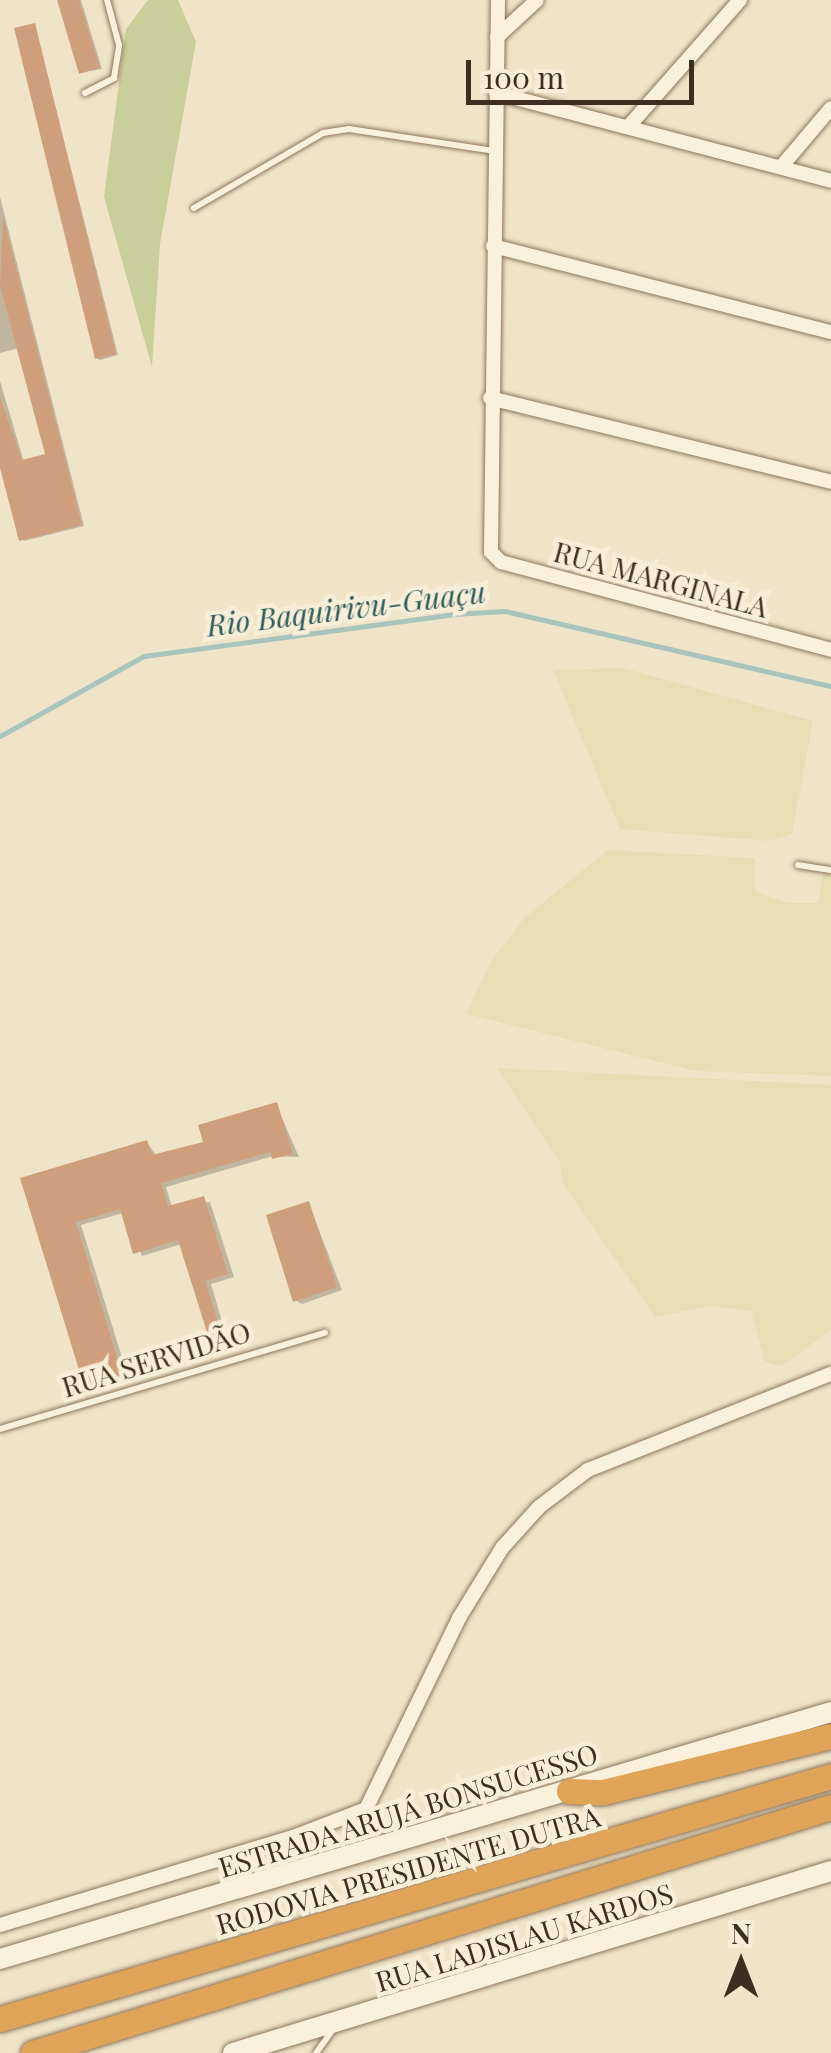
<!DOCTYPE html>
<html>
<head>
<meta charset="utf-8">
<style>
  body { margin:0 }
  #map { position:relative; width:831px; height:2053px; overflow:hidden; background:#f0e4c8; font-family:"Playfair Display",serif }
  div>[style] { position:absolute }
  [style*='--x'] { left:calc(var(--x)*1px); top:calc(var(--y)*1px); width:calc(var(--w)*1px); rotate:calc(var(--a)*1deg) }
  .farmland>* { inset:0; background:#e6deb5 }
  .green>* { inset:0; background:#c9cf9b }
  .shadow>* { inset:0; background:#0003 }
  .stream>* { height:5px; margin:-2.5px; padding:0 2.5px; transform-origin:2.5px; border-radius:2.5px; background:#a9c4bc }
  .building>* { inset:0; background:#cf9f7d }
  .roads { filter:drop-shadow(0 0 2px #8d765c) drop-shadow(0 0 2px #8d765c) }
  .lane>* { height:6px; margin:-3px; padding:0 3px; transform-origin:3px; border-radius:3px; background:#faf1dc }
  .street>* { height:14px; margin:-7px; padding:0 7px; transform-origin:7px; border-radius:7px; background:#faf1dc }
  .secondary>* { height:20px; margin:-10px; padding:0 10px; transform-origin:10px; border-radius:10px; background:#faf1dc }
  .highway>* { height:25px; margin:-12.5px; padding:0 12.5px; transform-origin:12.5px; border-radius:12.5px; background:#e0a458 }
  span { translate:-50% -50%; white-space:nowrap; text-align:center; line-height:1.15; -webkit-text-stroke:9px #f7eed8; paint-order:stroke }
  .street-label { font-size:28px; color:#3d2e20 }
  .water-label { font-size:30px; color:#2f5d5a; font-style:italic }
  .north { position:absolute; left:691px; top:1913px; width:100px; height:100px; -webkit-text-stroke:8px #f7eed8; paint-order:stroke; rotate:0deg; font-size:28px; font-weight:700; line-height:40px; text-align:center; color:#3d2e20 }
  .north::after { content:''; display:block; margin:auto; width:35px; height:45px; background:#3d2e20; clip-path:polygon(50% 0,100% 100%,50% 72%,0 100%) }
  .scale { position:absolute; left:466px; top:60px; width:228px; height:45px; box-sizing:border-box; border:5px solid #3d2e20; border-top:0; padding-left:12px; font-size:30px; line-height:35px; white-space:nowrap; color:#3d2e20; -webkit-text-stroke:8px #f7eed8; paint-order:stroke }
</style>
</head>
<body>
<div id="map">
  <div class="farmland">
    <div style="clip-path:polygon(623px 668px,813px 721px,792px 834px,769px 841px,620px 829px,553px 670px)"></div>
    <div style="clip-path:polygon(608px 850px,755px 858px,755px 892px,788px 903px,818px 903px,823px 871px,831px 873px,831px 1076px,695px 1071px,466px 1014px,492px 960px,524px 918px)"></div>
    <div style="clip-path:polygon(497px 1068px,831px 1085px,831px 1330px,781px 1366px,765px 1362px,751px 1311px,710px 1306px,655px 1317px,562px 1182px,560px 1162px)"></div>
  </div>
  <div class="green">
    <div style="clip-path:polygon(148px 0,178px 0,196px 42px,160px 244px,152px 367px,104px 197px,126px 29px)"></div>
  </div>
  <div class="shadow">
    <div style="clip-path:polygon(59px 0,81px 0,102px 69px,82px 72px)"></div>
    <div style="clip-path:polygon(35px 26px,118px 355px,100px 360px,97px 358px)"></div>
    <div style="clip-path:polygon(0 197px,84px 526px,24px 541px,0 459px,0 381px,24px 462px,48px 456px,19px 348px,0 353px)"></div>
    <div style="clip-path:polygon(276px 1104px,299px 1157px,273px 1156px,166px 1187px,172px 1207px,210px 1202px,234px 1277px,211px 1284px,228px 1342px,212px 1341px,182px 1244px,142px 1256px,123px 1213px,81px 1225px,128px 1377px,86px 1384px,23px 1180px,147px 1142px,157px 1157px,207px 1143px)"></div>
    <div style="clip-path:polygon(309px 1204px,342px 1290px,302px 1304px,295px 1300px)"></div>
  </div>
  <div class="stream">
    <div style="--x:0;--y:736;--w:165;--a:-29.1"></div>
    <div style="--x:144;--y:656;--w:312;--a:-7.7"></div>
    <div style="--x:453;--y:614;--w:52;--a:-3.3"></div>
    <div style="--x:505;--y:611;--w:335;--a:13"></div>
  </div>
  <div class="building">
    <div style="clip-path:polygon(57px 0,79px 0,100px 68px,79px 74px)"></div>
    <div style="clip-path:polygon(35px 23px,116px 354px,95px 359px,14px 28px)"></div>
    <div style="clip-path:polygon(3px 216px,82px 525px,19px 541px,0 468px,0 397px,22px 460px,45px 454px,0 286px)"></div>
    <div style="clip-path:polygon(277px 1102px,293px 1154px,272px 1159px,270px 1152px,161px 1183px,168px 1206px,204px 1196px,228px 1274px,205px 1281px,223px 1338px,210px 1342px,178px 1240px,133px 1254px,120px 1209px,76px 1222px,122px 1374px,84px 1386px,20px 1178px,147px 1140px,152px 1155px,203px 1142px,198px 1125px)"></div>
    <div style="clip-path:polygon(309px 1201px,337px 1287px,293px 1302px,266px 1215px)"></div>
  </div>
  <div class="roads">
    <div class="lane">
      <div style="--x:85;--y:93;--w:33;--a:-27"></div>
      <div style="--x:114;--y:78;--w:33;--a:-81"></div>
      <div style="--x:119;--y:45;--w:47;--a:-104.9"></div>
      <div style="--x:194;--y:208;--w:149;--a:-30.2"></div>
      <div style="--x:323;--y:133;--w:26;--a:-9"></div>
      <div style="--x:349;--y:129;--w:148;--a:8.6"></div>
      <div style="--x:798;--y:865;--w:33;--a:9"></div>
      <div style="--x:0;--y:1429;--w:339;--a:-16.5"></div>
      <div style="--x:316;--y:2053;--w:29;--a:-54"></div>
    </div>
    <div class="street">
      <div style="--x:498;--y:0;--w:552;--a:90.73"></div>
      <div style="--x:491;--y:552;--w:14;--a:45"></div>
      <div style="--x:501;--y:562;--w:342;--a:14.9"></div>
      <div style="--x:497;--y:37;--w:54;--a:-42.8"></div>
      <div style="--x:496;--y:93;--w:346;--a:14.7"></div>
      <div style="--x:629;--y:126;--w:168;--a:-48.6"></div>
      <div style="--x:781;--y:167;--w:77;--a:-49.7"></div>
      <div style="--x:493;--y:246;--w:349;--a:14.3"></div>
      <div style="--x:490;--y:398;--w:351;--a:13.8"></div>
      <div style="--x:0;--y:1925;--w:306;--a:-16.7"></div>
      <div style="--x:293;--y:1837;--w:78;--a:-21"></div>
      <div style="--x:366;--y:1809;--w:212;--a:-64"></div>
      <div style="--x:459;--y:1618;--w:82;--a:-58.4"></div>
      <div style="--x:502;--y:1548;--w:55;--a:-47.9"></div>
      <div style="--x:539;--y:1507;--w:61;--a:-37.1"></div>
      <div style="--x:588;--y:1470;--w:261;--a:-21.6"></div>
    </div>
    <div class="secondary">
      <div style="--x:0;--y:1959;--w:867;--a:-16.55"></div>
      <div style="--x:233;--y:2053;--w:625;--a:-16.93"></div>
    </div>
    <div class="highway">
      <div style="--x:569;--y:1791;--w:34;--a:2"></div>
      <div style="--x:603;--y:1792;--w:235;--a:-13.8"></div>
      <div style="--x:0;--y:2019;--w:866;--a:-16.3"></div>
      <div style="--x:33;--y:2053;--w:835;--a:-17.13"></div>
    </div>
  </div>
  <div class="street-label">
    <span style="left:661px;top:579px;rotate:15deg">RUA MARGINALA</span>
    <span style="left:156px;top:1359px;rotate:-17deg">RUA SERVIDÃO</span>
    <span style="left:408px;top:1810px;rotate:-17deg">ESTRADA ARUJÁ BONSUCESSO</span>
    <span style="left:408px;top:1870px;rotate:-16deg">RODOVIA PRESIDENTE DUTRA</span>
    <span style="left:524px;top:1937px;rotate:-17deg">RUA LADISLAU KARDOS</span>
  </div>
  <div class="water-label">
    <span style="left:346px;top:608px;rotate:-7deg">Rio Baquirivu-Guaçu</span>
  </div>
  <div class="north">N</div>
  <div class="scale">100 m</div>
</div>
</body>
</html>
